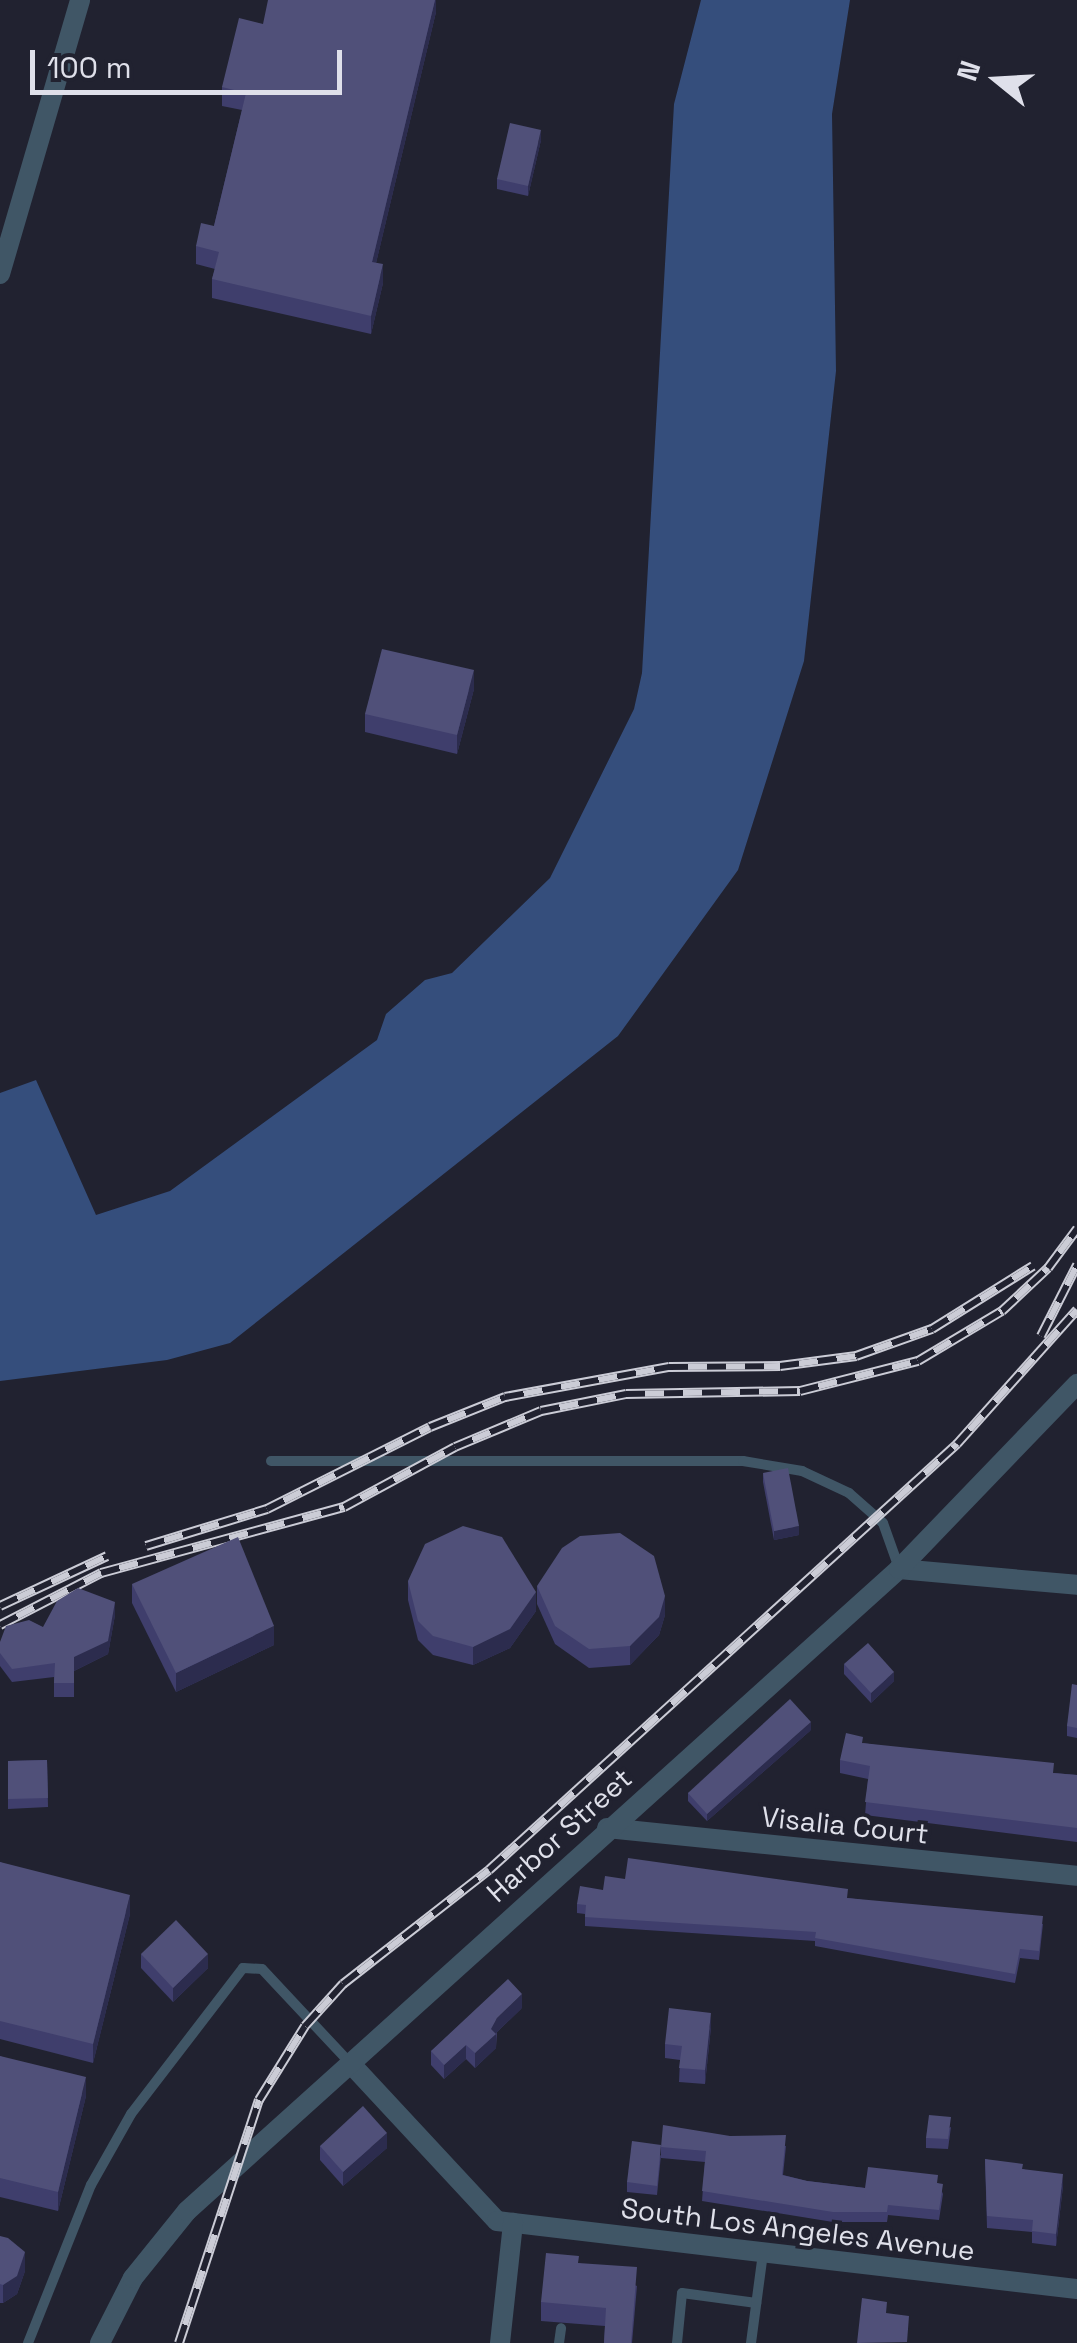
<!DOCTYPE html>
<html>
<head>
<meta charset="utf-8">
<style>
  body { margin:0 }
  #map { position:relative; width:1077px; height:2343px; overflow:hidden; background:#212230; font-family:"Space Grotesk",sans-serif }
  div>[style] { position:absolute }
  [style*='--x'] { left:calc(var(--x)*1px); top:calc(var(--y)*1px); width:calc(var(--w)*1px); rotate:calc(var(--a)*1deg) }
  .water>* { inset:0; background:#354e7c }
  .lane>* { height:10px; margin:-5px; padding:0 5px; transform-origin:5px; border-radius:5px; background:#405666 }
  .street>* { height:20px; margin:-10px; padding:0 10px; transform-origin:10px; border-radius:10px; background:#405666 }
  .rail>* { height:10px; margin-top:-5px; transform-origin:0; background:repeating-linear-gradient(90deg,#212230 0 19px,#cbccd6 0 38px); box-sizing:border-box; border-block:2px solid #cbccd6 }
  .wall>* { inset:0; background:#3f3e6c }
  .shaded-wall>* { inset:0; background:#2c2c4e }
  .building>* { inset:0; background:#505079 }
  span { translate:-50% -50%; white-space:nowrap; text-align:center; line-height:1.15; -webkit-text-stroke:8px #212230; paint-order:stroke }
  .street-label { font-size:28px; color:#dfe0ea }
  .north { position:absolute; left:947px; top:30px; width:100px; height:100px; -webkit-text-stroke:8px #212230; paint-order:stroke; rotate:288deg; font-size:28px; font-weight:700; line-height:40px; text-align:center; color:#dfe0ea }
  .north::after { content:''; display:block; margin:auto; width:35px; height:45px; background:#dfe0ea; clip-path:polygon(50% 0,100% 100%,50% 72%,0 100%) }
  .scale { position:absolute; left:30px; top:50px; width:312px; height:45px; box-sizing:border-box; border:5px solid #dfe0ea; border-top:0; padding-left:12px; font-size:30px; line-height:35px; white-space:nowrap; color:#dfe0ea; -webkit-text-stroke:8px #212230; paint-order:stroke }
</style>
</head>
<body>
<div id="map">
  <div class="water">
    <div style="clip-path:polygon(701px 0,850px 0,832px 114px,836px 371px,804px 661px,738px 870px,618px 1036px,230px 1343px,167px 1360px,0 1381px,0 1093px,36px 1080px,96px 1215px,170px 1191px,377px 1040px,386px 1014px,425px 980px,452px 973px,550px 878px,634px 709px,642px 673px,674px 104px)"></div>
  </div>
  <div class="lane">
    <div style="--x:271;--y:1461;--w:472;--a:0"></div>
    <div style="--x:743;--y:1461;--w:60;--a:9.6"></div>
    <div style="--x:802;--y:1471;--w:52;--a:25.1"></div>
    <div style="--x:849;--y:1493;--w:45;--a:41.4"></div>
    <div style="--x:883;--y:1523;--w:48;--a:70.4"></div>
    <div style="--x:28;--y:2343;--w:170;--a:-68.3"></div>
    <div style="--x:91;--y:2185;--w:81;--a:-60.6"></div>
    <div style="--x:131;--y:2114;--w:184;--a:-52.5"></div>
    <div style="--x:243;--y:1968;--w:19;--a:3"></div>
    <div style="--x:262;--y:1969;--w:129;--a:46.9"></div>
    <div style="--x:559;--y:2343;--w:15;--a:-82"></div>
    <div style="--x:677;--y:2343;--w:50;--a:-84.3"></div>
    <div style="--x:682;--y:2293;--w:75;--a:7.7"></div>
    <div style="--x:751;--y:2343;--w:91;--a:-82.4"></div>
  </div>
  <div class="street">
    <div style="--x:0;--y:274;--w:285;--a:-73.7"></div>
    <div style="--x:899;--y:1569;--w:179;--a:5.1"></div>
    <div style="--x:607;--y:1828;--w:472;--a:5.8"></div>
    <div style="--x:351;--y:2064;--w:214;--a:47.1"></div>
    <div style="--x:497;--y:2221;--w:584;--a:6.69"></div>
    <div style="--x:100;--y:2343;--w:73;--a:-63.1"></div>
    <div style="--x:133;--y:2278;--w:86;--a:-51.1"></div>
    <div style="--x:187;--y:2211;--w:959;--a:-42.04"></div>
    <div style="--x:899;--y:1569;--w:257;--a:-46.1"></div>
    <div style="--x:500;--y:2343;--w:121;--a:-83.8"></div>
  </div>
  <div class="rail">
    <div style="--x:1041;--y:1336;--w:80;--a:-63.1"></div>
    <div style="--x:146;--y:1546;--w:127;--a:-17"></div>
    <div style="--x:267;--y:1509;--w:182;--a:-26.7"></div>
    <div style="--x:430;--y:1427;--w:81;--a:-21.8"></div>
    <div style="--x:505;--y:1397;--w:167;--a:-10.4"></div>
    <div style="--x:669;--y:1367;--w:111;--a:-0.5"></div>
    <div style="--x:780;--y:1366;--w:77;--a:-7.5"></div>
    <div style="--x:856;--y:1356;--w:81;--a:-19.6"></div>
    <div style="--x:932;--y:1329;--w:119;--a:-32"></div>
    <div style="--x:0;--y:1606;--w:118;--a:-25"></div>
    <div style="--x:0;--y:1625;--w:114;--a:-27.2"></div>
    <div style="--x:101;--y:1573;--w:252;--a:-15.2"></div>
    <div style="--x:344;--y:1507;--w:126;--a:-28.4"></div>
    <div style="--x:455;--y:1447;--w:93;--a:-22.7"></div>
    <div style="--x:541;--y:1411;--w:87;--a:-11.3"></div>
    <div style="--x:626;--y:1394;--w:174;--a:-1"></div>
    <div style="--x:800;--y:1391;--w:122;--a:-14.3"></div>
    <div style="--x:918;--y:1361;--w:98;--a:-30.8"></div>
    <div style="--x:1002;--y:1311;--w:63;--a:-43.1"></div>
    <div style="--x:1048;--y:1268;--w:49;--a:-53.4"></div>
    <div style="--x:179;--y:2343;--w:256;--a:-71.8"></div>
    <div style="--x:259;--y:2100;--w:87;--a:-58.1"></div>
    <div style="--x:305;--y:2026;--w:57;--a:-47.9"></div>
    <div style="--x:343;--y:1984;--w:185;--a:-38"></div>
    <div style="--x:489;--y:1870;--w:633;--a:-42.31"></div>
    <div style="--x:957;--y:1444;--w:180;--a:-48.2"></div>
  </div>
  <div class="wall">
    <div style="clip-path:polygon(436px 0,436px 12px,376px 263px,383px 283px,371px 334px,212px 298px,212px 279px,215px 269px,196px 264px,196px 246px,214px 226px,242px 110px,222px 106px,222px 87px,263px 24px)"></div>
    <div style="clip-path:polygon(541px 140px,528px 196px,497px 189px,497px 179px)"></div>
    <div style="clip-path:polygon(474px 689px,457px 754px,365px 732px,365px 714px)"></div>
    <div style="clip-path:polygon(763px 1473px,799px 1535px,774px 1540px,763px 1482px)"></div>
    <div style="clip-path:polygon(408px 1581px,536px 1611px,510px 1648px,473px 1665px,433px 1655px,418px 1640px,408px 1600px)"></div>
    <div style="clip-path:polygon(132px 1584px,274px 1645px,176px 1692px,132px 1603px)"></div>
    <div style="clip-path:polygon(537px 1586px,665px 1615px,659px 1635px,630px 1665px,589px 1668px,555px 1644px,537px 1604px)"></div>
    <div style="clip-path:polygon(115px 1615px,108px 1654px,74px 1671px,74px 1697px,54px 1697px,54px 1677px,12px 1682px,0 1666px,0 1642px,43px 1627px)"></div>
    <div style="clip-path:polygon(844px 1664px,894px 1681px,871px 1703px,844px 1674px)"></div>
    <div style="clip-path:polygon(1077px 1685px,1077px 1738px,1067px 1736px,1067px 1726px)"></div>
    <div style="clip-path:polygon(811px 1730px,707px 1821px,688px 1801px,688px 1793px)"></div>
    <div style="clip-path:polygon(863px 1743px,1054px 1773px,1077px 1775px,1077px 1842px,865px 1815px,868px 1779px,840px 1773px,840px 1760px)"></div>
    <div style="clip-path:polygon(47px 1760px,48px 1807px,8px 1809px,8px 1761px)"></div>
    <div style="clip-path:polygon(0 1862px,130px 1914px,93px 2063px,0 2039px)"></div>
    <div style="clip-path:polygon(603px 1890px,848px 1898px,1043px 1924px,1039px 1960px,1020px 1958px,1015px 1983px,815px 1946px,815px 1941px,585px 1926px,585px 1914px,577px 1913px,577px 1904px)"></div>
    <div style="clip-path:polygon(141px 1954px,208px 1968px,173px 2002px,141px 1968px)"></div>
    <div style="clip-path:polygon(522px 2008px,497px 2032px,496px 2048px,475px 2068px,466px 2059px,444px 2079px,431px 2065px,431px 2051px)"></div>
    <div style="clip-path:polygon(711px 2027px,705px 2084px,679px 2082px,680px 2060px,665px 2058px,665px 2044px)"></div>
    <div style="clip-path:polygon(0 2056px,86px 2096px,58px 2211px,0 2197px)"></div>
    <div style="clip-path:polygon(951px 2127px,948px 2149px,926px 2148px,926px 2138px)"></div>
    <div style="clip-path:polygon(320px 2146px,387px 2148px,343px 2186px,320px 2160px)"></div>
    <div style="clip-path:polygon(786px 2146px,783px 2175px,807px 2181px,865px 2188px,938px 2183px,943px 2194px,939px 2220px,888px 2215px,887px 2222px,833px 2222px,702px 2201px,705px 2162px,661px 2158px,661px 2147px)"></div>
    <div style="clip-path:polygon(661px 2155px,657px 2195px,627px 2192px,627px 2182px)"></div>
    <div style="clip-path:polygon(985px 2159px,1023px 2169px,1063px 2186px,1056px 2246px,1032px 2243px,1032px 2232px,987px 2228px)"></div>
    <div style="clip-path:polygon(0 2236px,25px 2271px,17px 2294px,3px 2303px,0 2303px)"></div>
    <div style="clip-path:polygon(579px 2263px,637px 2286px,632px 2343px,604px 2343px,605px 2326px,541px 2321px,541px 2302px)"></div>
  </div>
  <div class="shaded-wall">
    <div style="clip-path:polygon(435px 0,436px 0,436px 12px,372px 280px,372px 262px)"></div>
    <div style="clip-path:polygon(541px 130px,541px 140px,528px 196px,528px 186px)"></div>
    <div style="clip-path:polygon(383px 264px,383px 283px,371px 334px,371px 316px)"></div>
    <div style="clip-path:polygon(474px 670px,474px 689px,457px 754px,457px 735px)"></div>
    <div style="clip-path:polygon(799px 1526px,799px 1535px,774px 1540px,774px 1531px)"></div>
    <div style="clip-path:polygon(536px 1592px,536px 1611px,510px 1648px,473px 1665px,473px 1647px)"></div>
    <div style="clip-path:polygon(665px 1596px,665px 1615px,659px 1635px,630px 1665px,630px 1646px)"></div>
    <div style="clip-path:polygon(115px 1602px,115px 1615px,108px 1654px,74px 1671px,74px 1657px)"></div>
    <div style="clip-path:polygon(274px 1626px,274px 1645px,176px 1692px,176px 1673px)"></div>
    <div style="clip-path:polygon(894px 1672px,894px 1681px,871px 1703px,871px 1693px)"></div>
    <div style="clip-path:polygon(811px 1722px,811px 1730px,707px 1821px,707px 1814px)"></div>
    <div style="clip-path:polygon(130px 1895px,130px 1914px,93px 2063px,93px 2044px)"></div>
    <div style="clip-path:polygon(208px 1954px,208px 1968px,173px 2002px,173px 1988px)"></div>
    <div style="clip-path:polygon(522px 1994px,522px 2008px,497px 2032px,495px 2035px,496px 2034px,496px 2048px,475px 2068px,475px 2053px,497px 2018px)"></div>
    <div style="clip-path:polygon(711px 2013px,711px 2027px,705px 2084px,705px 2070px)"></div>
    <div style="clip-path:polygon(466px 2045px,466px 2059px,444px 2079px,444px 2065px)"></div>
    <div style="clip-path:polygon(86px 2077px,86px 2096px,58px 2211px,58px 2192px)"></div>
    <div style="clip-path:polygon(387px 2133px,387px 2148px,343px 2186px,343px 2172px)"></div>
    <div style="clip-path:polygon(1063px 2174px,1063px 2186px,1056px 2246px,1056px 2234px)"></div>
    <div style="clip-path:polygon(25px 2252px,25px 2271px,17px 2294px,3px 2303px,3px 2285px)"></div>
  </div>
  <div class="building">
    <div style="clip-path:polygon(268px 0,435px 0,372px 262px,383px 264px,371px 316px,212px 279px,219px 252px,196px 246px,201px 223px,214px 226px,246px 93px,222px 87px,239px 18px,263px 24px)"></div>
    <div style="clip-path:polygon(510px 123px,541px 130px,528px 186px,497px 179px)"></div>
    <div style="clip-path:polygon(382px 649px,474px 670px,457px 735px,365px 714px)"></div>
    <div style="clip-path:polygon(788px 1468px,799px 1526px,774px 1531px,763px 1473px)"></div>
    <div style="clip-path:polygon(463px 1526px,502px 1537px,536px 1592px,510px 1629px,473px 1647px,433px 1636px,418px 1621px,408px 1581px,425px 1544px)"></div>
    <div style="clip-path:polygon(620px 1533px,654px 1556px,665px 1596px,659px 1617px,630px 1646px,589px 1649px,555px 1626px,537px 1586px,562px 1548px,580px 1536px)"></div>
    <div style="clip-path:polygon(238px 1537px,274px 1626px,176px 1673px,132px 1584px)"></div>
    <div style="clip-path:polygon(78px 1588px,115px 1602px,108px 1641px,74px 1657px,74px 1683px,54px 1683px,55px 1663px,12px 1669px,0 1653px,0 1642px,6px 1626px,29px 1620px,43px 1627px,57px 1601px)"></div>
    <div style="clip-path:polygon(868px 1643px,894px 1672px,871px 1693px,844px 1664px)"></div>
    <div style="clip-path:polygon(1072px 1684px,1077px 1685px,1077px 1728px,1067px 1726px)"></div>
    <div style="clip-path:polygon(790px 1699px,811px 1722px,707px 1814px,688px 1793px)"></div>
    <div style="clip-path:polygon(846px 1733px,863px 1737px,862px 1743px,1054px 1763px,1053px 1773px,1077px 1775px,1077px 1828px,865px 1802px,870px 1766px,840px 1760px)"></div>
    <div style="clip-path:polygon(47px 1760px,48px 1798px,8px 1799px,8px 1761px)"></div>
    <div style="clip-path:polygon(628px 1858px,848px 1889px,847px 1898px,1043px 1916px,1039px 1951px,1020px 1949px,1015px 1974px,815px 1938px,816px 1932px,585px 1917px,586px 1905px,577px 1904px,580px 1886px,603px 1890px,605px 1876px,625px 1879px)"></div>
    <div style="clip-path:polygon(0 1862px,130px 1895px,93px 2044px,0 2021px)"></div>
    <div style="clip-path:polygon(176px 1920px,208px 1954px,173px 1988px,141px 1954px)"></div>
    <div style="clip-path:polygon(508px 1979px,522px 1994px,497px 2018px,491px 2029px,496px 2034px,475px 2053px,466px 2045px,444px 2065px,431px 2051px)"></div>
    <div style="clip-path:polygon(669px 2008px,711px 2013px,705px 2070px,679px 2068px,682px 2046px,665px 2044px)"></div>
    <div style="clip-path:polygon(0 2056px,86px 2077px,58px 2192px,0 2178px)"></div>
    <div style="clip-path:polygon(363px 2106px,387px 2133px,343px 2172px,320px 2146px)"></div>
    <div style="clip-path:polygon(929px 2115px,951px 2117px,948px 2139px,926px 2138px)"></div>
    <div style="clip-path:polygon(663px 2125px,730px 2136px,786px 2135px,782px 2175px,807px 2181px,865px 2188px,868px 2167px,938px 2175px,937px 2183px,943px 2184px,939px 2210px,888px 2205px,887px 2212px,833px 2212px,702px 2191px,706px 2151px,661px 2147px)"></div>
    <div style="clip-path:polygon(632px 2141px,661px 2145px,657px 2186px,627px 2182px)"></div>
    <div style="clip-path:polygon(985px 2159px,1023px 2164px,1022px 2169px,1063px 2174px,1056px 2234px,1032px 2231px,1033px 2220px,987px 2216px)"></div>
    <div style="clip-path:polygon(0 2236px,8px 2238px,25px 2252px,17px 2276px,3px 2285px,0 2284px)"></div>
    <div style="clip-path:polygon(546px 2253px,579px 2256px,578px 2263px,637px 2267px,631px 2343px,604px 2343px,606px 2308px,541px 2302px)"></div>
    <div style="clip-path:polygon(862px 2298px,887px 2302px,886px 2313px,909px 2316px,907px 2342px,857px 2343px)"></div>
  </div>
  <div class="street-label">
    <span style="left:845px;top:1825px;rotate:6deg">Visalia Court</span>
    <span style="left:559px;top:1835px;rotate:-42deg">Harbor Street</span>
    <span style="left:798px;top:2229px;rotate:7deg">South Los Angeles Avenue</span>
  </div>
  <div class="north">N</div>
  <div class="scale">100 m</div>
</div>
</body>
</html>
